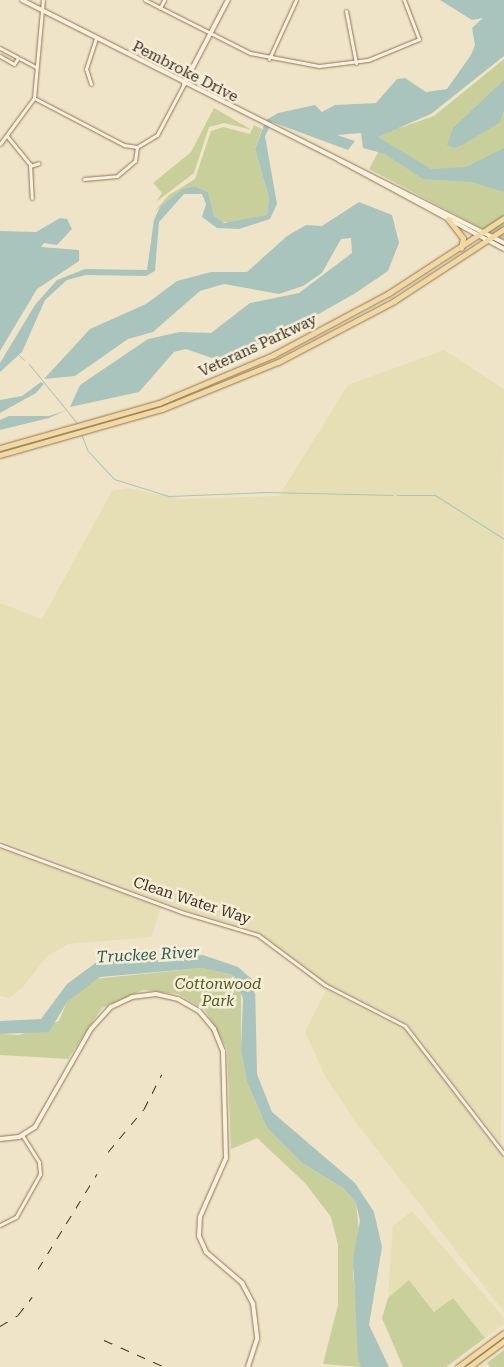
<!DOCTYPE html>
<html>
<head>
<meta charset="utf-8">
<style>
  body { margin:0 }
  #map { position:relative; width:504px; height:1367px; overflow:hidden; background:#f0e4c8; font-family:"Roboto Serif",serif }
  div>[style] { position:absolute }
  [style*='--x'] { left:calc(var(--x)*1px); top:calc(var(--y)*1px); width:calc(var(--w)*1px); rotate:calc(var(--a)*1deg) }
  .farmland>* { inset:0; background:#e6deb5 }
  .green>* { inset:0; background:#c9cf9b }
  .water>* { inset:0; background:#a9c4bc }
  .stream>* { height:1px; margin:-0.5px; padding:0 0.5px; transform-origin:0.5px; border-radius:0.5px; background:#a9c4bc }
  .roads { filter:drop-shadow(0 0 1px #8d765c) drop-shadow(0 0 1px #8d765c) }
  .minor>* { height:3px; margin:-1.5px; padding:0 1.5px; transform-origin:1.5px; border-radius:1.5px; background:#faf1dc }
  .tertiary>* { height:4px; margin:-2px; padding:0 2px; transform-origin:2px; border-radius:2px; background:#faf1dc }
  .primary>* { height:5px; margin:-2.5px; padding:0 2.5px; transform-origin:2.5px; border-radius:2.5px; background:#f3d9a0 }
  .rail>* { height:1px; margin-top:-0.5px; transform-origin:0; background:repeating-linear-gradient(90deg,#3d2e20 0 9px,transparent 0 18px) }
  span { translate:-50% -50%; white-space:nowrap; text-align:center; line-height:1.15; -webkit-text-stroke:5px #f7eed8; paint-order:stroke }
  .street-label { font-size:15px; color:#3d2e20 }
  .park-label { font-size:15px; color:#4d5a26; font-style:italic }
  .water-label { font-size:16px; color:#2f5d5a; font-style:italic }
</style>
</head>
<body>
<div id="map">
  <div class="farmland">
    <div style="clip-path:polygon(444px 350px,504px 389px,501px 1144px,407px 1023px,323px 981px,255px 930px,191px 912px,0 840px,0 603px,42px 619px,112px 491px,127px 488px,181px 499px,279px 496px,348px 385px)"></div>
    <div style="clip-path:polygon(0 849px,161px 908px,151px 937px,68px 944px,47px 956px,23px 987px,9px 998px,0 996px)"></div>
    <div style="clip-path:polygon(326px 990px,407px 1031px,504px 1159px,504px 1312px,354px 1120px,325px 1076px,305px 1032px)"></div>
    <div style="clip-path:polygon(412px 1211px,504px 1318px,504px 1324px,485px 1338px,453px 1298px,435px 1312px,409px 1280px,388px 1298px,393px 1226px)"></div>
  </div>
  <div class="green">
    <div style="clip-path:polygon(504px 59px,504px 240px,369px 169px,380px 149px,379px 135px,434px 116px)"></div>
    <div style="clip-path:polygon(214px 108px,252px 130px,224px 123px,209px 127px,194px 173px,156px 202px,162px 193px,153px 183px,191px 152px)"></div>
    <div style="clip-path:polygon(254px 125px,262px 129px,255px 149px,269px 198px,267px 215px,247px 222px,220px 222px,213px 214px,208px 192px,194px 186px,182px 189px,154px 212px,169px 195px,195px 179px,211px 131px,223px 127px,250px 134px)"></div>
    <div style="clip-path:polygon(202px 968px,233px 975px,241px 989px,241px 1050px,247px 1082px,267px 1128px,302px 1163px,343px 1188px,356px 1203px,360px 1239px,353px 1272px,361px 1367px,323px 1364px,338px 1305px,338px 1245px,331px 1217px,305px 1183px,257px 1138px,231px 1149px,227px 1049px,205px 1010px,178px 994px,143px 990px,102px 1008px,68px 1059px,0 1055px,0 1034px,19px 1035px,59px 1021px,67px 1002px,93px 979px)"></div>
    <div style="clip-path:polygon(409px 1280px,434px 1312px,453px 1298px,485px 1338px,446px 1367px,403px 1367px,382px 1318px,388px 1298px)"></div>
    <div style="clip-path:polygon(504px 1350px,504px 1367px,490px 1367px,487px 1363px)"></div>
  </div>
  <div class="water">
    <div style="clip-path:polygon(440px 0,504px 0,504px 56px,431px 114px,378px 137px,431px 169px,466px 167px,504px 148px,504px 192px,472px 182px,423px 179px,385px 154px,363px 148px,361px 133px,337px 135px,355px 141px,348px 150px,272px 122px,265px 136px,277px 204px,270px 219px,239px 229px,217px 228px,202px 217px,206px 204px,202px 194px,184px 194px,159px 222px,155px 271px,146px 276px,86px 275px,67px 280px,45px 300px,22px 352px,0 372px,0 363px,35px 305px,57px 280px,85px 269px,147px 270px,154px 220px,160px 207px,182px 189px,194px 186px,208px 192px,214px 216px,224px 223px,267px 215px,269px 198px,255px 149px,266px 120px,278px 113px,315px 105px,322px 112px,335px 105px,376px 103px,397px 79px,405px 78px,426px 92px,447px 89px,471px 55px,475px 45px,472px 28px,483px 18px,472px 20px)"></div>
    <div style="clip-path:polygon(504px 80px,504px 111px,499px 123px,464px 144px,454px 148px,447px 145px,453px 128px)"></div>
    <div style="clip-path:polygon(359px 202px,392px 215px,399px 243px,388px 271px,354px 294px,283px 334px,218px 360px,186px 349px,174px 352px,139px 392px,70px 407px,80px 385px,148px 339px,180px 332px,211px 333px,250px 303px,299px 293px,352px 253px,351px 238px,341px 239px,322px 273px,303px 286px,279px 294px,224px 284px,200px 291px,153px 332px,128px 339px,75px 376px,44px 379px,90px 329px,146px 304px,177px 281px,211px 272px,247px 272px,287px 236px,306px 225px,322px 226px)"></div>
    <div style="clip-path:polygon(60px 218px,67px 219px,72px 229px,57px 245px,44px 243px,41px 247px,79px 250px,79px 261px,37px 289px,0 351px,0 231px,36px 232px)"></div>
    <div style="clip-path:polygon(41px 382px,44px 384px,36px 393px,0 413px,0 400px,22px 396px)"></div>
    <div style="clip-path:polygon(67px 410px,49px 418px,0 430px,0 420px,9px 416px,49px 416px)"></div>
    <div style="clip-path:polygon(203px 955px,238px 967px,255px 982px,257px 1074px,272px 1112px,355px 1183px,374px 1212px,382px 1247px,369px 1325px,389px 1367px,361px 1367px,358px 1358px,353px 1259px,360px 1221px,356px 1203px,343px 1188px,302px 1163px,267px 1128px,247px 1082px,241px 1050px,243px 998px,233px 975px,202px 968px,100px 977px,67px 1002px,49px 1032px,0 1034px,0 1021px,41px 1019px,67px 984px,101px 959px)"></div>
  </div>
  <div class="stream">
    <div style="--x:19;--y:355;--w:7;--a:45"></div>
    <div style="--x:29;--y:364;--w:76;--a:50.9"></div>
    <div style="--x:81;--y:434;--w:18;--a:68"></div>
    <div style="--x:88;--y:451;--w:38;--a:47"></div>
    <div style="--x:114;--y:479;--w:58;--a:17.2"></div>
    <div style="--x:169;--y:496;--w:98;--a:-2.3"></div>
    <div style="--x:267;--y:492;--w:126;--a:1.4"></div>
    <div style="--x:397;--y:495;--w:38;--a:0"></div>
    <div style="--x:435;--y:495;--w:82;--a:32.5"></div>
  </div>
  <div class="roads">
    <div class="minor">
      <div style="--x:145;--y:0;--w:118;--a:26.8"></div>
      <div style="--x:250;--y:53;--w:70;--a:10.7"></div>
      <div style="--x:319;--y:66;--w:49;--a:-7"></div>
      <div style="--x:368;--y:60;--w:55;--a:-22.4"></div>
      <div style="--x:419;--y:39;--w:42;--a:-111"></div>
      <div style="--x:160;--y:8;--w:9;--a:-63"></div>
      <div style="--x:346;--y:11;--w:53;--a:79.1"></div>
      <div style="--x:0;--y:48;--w:40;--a:28"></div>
      <div style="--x:0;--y:56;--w:16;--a:30"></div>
      <div style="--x:14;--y:64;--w:7;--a:-56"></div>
      <div style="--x:269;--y:59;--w:65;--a:-65.4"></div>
      <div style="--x:91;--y:84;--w:16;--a:-108"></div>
      <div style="--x:86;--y:69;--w:32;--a:-72"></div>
      <div style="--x:34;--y:98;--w:102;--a:27.6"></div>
      <div style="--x:124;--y:145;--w:13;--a:9"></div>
      <div style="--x:137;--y:147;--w:23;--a:-31"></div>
      <div style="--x:157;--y:135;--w:58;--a:-62.1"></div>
      <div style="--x:7;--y:136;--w:36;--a:51"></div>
      <div style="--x:30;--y:164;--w:34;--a:87"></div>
      <div style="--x:0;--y:144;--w:57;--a:-53.5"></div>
      <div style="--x:34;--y:98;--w:98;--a:-84.8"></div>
      <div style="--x:30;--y:166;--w:9;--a:-18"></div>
      <div style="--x:84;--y:179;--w:33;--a:-5"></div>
      <div style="--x:117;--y:176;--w:23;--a:-40"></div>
      <div style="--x:135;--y:161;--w:14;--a:-82"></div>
      <div style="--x:0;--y:845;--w:193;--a:20.3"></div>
      <div style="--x:181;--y:912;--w:80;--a:16.6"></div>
      <div style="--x:258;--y:935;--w:84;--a:36.7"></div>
      <div style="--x:325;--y:985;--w:90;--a:27.1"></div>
      <div style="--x:405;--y:1026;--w:162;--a:52.3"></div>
      <div style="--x:0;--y:1225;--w:18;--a:-27"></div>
      <div style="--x:16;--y:1217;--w:49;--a:-60.8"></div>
      <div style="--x:40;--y:1174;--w:12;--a:-95"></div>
      <div style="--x:39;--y:1162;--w:31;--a:-122"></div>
    </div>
    <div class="tertiary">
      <div style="--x:22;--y:0;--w:540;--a:26.75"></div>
      <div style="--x:184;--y:84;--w:95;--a:-62.4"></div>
      <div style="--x:339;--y:160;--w:187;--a:28.3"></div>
      <div style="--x:0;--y:1139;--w:19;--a:-6"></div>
      <div style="--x:19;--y:1137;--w:19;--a:-32"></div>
      <div style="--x:35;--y:1127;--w:113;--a:-60.3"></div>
      <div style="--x:91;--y:1029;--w:30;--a:-48"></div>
      <div style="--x:111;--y:1007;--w:23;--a:-25"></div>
      <div style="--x:132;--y:997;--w:24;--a:-7"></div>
      <div style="--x:156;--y:994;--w:23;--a:13"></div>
      <div style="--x:178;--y:999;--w:24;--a:30"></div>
      <div style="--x:199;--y:1011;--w:23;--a:50"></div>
      <div style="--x:214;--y:1029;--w:24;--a:68"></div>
      <div style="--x:223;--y:1051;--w:107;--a:88.4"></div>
      <div style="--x:226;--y:1158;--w:64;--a:113.8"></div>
      <div style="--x:200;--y:1217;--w:19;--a:93"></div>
      <div style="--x:199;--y:1236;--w:17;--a:66"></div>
      <div style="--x:206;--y:1252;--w:48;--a:40.7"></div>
      <div style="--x:242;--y:1283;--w:24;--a:62"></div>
      <div style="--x:253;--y:1304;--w:35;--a:83"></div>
      <div style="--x:257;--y:1339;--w:29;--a:108"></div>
    </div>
    <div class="primary">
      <div style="--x:448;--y:219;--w:24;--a:52"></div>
      <div style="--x:463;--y:238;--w:10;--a:101"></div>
      <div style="--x:0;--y:448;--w:165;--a:-15.8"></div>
      <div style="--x:159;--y:403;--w:124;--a:-22.8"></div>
      <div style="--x:273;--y:355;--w:132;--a:-28.1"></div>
      <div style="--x:389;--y:293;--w:137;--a:-33.1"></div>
      <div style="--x:0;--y:455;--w:168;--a:-15.9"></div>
      <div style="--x:162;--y:409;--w:125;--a:-22.1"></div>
      <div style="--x:278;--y:362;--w:131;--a:-27.7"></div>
      <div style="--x:394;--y:301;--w:131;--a:-33.2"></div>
      <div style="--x:458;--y:1367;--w:57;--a:-36.5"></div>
      <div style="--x:469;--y:1367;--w:44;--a:-36.6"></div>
    </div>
  </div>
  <div class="rail">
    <div style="--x:108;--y:1152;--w:56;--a:-50.1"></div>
    <div style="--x:144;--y:1109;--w:39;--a:-63"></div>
    <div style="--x:38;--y:1269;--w:112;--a:-58.2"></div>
    <div style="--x:0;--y:1326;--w:21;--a:-31"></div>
    <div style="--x:18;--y:1315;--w:23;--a:-52"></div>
    <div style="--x:104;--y:1340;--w:67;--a:23.9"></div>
  </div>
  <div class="street-label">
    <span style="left:185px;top:72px;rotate:27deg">Pembroke Drive</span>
    <span style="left:258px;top:346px;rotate:-25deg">Veterans Parkway</span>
    <span style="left:192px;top:901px;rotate:18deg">Clean Water Way</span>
  </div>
  <div class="park-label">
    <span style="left:218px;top:993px">Cottonwood<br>Park</span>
  </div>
  <div class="water-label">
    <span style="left:148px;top:955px;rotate:-3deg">Truckee River</span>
  </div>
</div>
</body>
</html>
